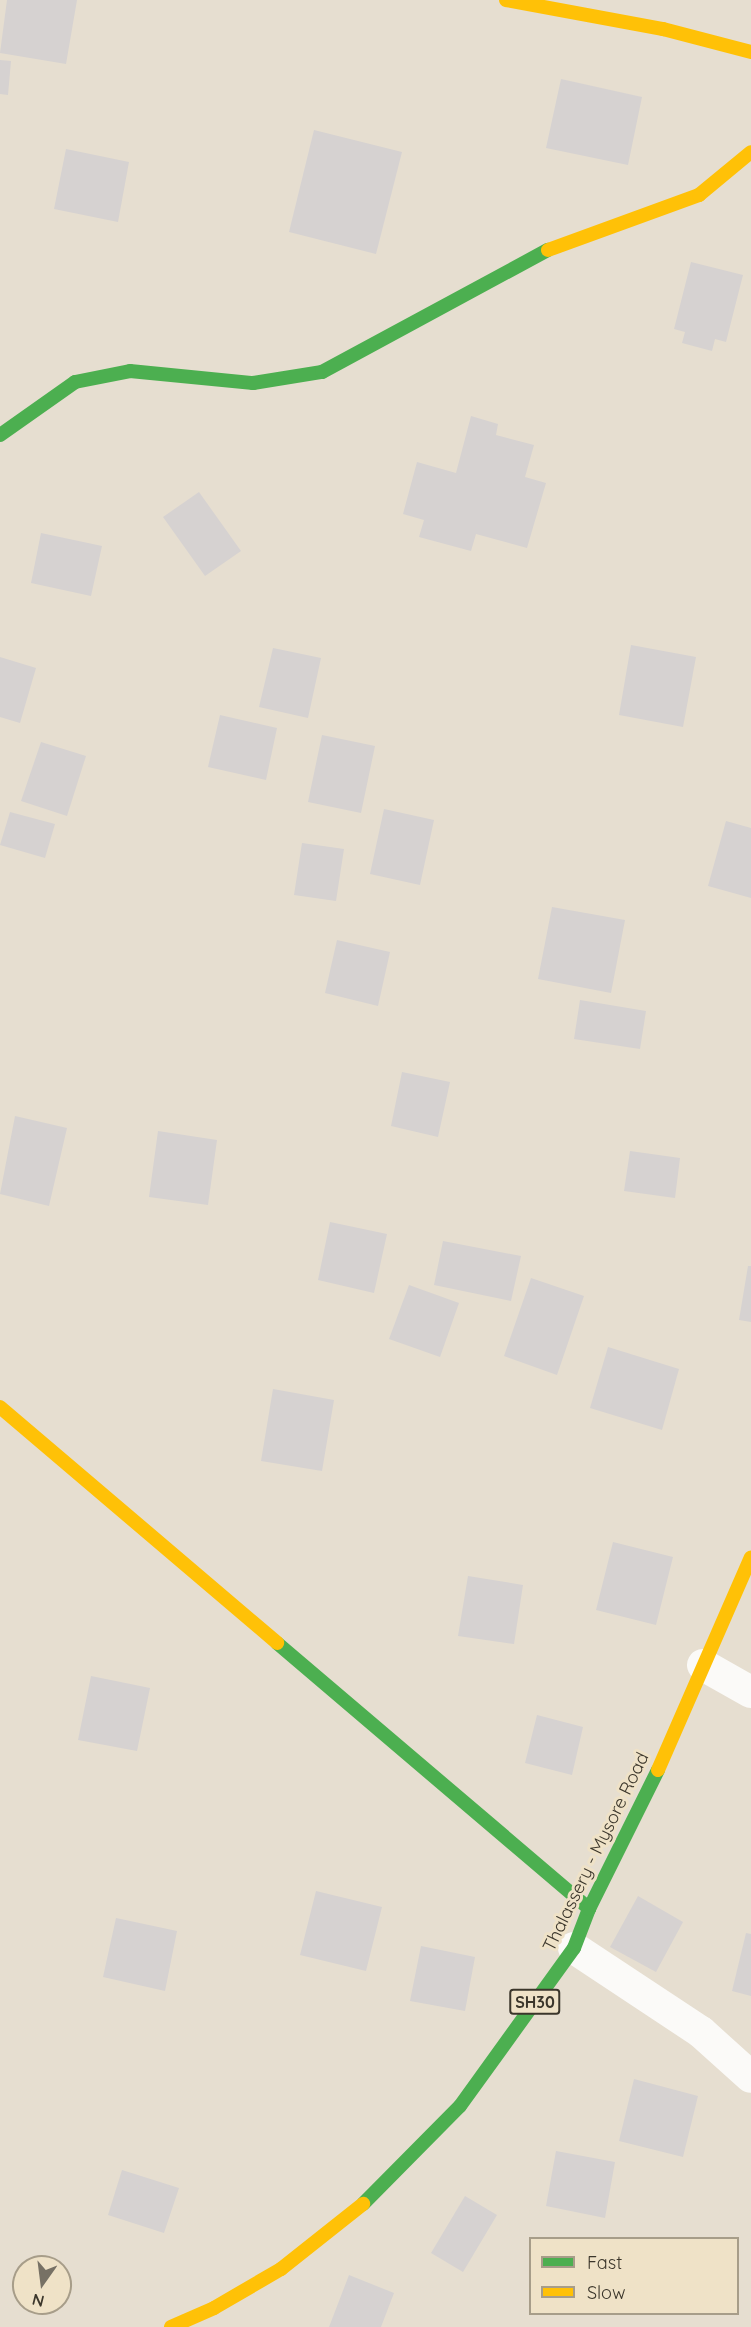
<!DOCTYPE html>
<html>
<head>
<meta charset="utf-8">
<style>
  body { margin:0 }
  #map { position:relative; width:751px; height:2327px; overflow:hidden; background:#e6ded0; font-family:Quicksand,sans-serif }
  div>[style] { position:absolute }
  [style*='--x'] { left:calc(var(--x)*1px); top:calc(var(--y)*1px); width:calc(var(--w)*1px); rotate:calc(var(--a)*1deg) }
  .building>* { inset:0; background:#d6d2d1 }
  .street>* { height:32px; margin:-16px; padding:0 16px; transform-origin:16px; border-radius:16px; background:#fbfaf8 }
  .fast>* { height:14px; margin:-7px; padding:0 7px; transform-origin:7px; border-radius:7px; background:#4caf50 }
  .slow>* { height:14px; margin:-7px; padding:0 7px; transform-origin:7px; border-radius:7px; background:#ffc107 }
  span { translate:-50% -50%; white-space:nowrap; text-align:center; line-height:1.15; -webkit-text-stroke:6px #efe2c7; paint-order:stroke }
  .shield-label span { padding:2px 4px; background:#efe2c7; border:2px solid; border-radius:4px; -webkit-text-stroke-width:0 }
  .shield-label { font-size:16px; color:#3b362b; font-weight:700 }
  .street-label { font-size:18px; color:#3b362b }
  .legend { position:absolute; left:529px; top:2237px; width:210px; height:78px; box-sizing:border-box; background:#efe2c7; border:2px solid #a79d89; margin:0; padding:8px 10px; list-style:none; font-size:18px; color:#3b362b }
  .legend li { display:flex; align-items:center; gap:12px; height:30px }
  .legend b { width:30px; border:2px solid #a79d89 }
  .north { position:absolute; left:12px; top:2255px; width:60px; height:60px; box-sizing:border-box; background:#efe2c7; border:2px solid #a79d89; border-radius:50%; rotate:194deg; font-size:16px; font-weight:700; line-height:24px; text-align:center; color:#3b362b }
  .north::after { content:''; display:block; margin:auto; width:21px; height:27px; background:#777165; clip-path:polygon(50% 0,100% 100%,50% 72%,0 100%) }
</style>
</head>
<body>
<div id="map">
  <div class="building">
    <div style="clip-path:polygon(7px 0,77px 0,66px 64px,0 53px)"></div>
    <div style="clip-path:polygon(0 60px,11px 61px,8px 95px,0 94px)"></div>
    <div style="clip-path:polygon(561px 79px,642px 97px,628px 165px,546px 148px)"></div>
    <div style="clip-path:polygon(314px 130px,402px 152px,376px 254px,289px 232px)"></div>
    <div style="clip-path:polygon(66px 149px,129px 162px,118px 222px,54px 209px)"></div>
    <div style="clip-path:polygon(691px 262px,743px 275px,726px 342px,715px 339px,712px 351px,682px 343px,685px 332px,674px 329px)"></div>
    <div style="clip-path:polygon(471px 416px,498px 424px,496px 435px,534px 445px,525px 477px,546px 483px,527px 548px,476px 534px,471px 551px,419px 537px,424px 520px,403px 514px,417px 462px,456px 473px)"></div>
    <div style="clip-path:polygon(199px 492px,241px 551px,205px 576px,163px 517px)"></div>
    <div style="clip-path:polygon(41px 533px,102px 546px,91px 596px,31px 583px)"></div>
    <div style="clip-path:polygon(631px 645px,696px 657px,683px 727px,619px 715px)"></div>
    <div style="clip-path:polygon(273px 648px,321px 658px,308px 718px,259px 707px)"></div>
    <div style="clip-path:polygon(0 657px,36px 668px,20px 723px,0 717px)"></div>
    <div style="clip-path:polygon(220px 715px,277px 728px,266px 780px,208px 767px)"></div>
    <div style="clip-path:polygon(322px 735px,375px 746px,361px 813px,308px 802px)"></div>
    <div style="clip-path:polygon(41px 742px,86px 756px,67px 816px,21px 801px)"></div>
    <div style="clip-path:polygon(384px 809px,434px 820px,420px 885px,370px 874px)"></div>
    <div style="clip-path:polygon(10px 812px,55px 824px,45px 858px,0 845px)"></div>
    <div style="clip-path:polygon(726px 821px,751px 828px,751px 898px,708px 886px)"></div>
    <div style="clip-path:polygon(302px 843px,344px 849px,336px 901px,294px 895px)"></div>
    <div style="clip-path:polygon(552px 907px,625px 920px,611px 993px,538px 979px)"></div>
    <div style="clip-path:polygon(337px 940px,390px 952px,378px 1006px,325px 993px)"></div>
    <div style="clip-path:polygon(580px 1000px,646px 1011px,640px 1049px,574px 1039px)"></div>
    <div style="clip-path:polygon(402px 1072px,450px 1082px,438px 1137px,391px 1126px)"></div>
    <div style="clip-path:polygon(15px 1116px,67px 1128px,49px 1206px,0 1194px)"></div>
    <div style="clip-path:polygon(158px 1131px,217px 1140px,208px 1205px,149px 1197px)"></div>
    <div style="clip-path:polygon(630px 1151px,680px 1158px,675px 1198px,624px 1191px)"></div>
    <div style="clip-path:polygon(330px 1222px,387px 1234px,374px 1293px,318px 1280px)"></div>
    <div style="clip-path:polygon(443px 1241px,521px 1256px,511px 1301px,434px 1285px)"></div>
    <div style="clip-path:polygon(748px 1266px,751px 1266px,751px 1322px,739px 1320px)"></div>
    <div style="clip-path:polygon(531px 1278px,584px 1296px,557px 1375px,504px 1356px)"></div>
    <div style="clip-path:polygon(409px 1285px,459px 1303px,440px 1357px,389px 1339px)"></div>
    <div style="clip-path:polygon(608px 1347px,679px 1369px,662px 1430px,590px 1408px)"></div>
    <div style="clip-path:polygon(273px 1389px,334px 1400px,322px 1471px,261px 1461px)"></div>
    <div style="clip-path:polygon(613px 1542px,673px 1557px,656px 1625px,596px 1610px)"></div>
    <div style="clip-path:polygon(468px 1576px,523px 1585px,514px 1644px,458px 1636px)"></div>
    <div style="clip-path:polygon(91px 1676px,150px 1688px,137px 1751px,78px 1740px)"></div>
    <div style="clip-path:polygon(537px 1715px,583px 1727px,572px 1775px,525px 1763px)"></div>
    <div style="clip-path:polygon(316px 1891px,382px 1907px,366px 1971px,300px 1955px)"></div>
    <div style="clip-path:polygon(638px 1896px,683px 1922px,656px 1972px,610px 1947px)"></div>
    <div style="clip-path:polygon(116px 1918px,177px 1931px,165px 1991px,103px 1977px)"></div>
    <div style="clip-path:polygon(746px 1933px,751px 1934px,751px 1996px,732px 1991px)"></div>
    <div style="clip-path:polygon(421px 1946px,475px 1957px,465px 2011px,410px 2001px)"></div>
    <div style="clip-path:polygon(634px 2079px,698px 2096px,683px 2157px,619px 2141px)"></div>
    <div style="clip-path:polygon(556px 2151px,615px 2162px,605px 2218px,546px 2206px)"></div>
    <div style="clip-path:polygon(122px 2170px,179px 2188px,164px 2233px,108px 2215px)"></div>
    <div style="clip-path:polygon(465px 2196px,497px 2215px,463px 2272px,431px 2253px)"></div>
    <div style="clip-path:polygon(349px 2275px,394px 2293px,381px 2327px,329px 2327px)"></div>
  </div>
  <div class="street">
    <div style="--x:703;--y:1665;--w:55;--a:29.4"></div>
    <div style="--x:574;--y:1948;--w:152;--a:33.5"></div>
    <div style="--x:701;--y:2032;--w:67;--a:42"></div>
  </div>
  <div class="fast">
    <div style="--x:0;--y:435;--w:92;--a:-35.2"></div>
    <div style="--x:75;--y:382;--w:56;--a:-11.3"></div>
    <div style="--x:130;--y:371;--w:124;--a:5.6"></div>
    <div style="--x:253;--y:383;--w:70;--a:-9.1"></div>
    <div style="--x:322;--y:372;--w:257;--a:-28.4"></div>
    <div style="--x:277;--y:1643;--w:410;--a:40.4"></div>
    <div style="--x:363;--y:2204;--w:138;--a:-45.3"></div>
    <div style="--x:460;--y:2106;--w:195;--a:-54.2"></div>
    <div style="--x:574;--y:1948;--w:42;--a:-69"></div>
    <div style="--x:589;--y:1909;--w:155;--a:-63.6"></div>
  </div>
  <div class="slow">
    <div style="--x:506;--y:0;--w:160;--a:10.5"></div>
    <div style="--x:663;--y:29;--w:91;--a:14.6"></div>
    <div style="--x:548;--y:250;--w:161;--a:-20"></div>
    <div style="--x:699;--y:195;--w:67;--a:-39.6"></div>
    <div style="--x:0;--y:1407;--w:364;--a:40.4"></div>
    <div style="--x:658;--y:1770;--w:232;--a:-66.4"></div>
    <div style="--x:171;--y:2327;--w:47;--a:-23.8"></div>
    <div style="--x:214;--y:2308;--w:78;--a:-30.2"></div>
    <div style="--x:281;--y:2269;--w:105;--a:-38.4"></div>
  </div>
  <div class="shield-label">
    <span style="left:535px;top:2002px">SH30</span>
  </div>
  <div class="street-label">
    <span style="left:596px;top:1852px;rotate:-64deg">Thalassery - Mysore Road</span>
  </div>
  <ul class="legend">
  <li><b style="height:8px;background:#4caf50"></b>Fast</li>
  <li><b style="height:8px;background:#ffc107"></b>Slow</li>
  </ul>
  <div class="north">N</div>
</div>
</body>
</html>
